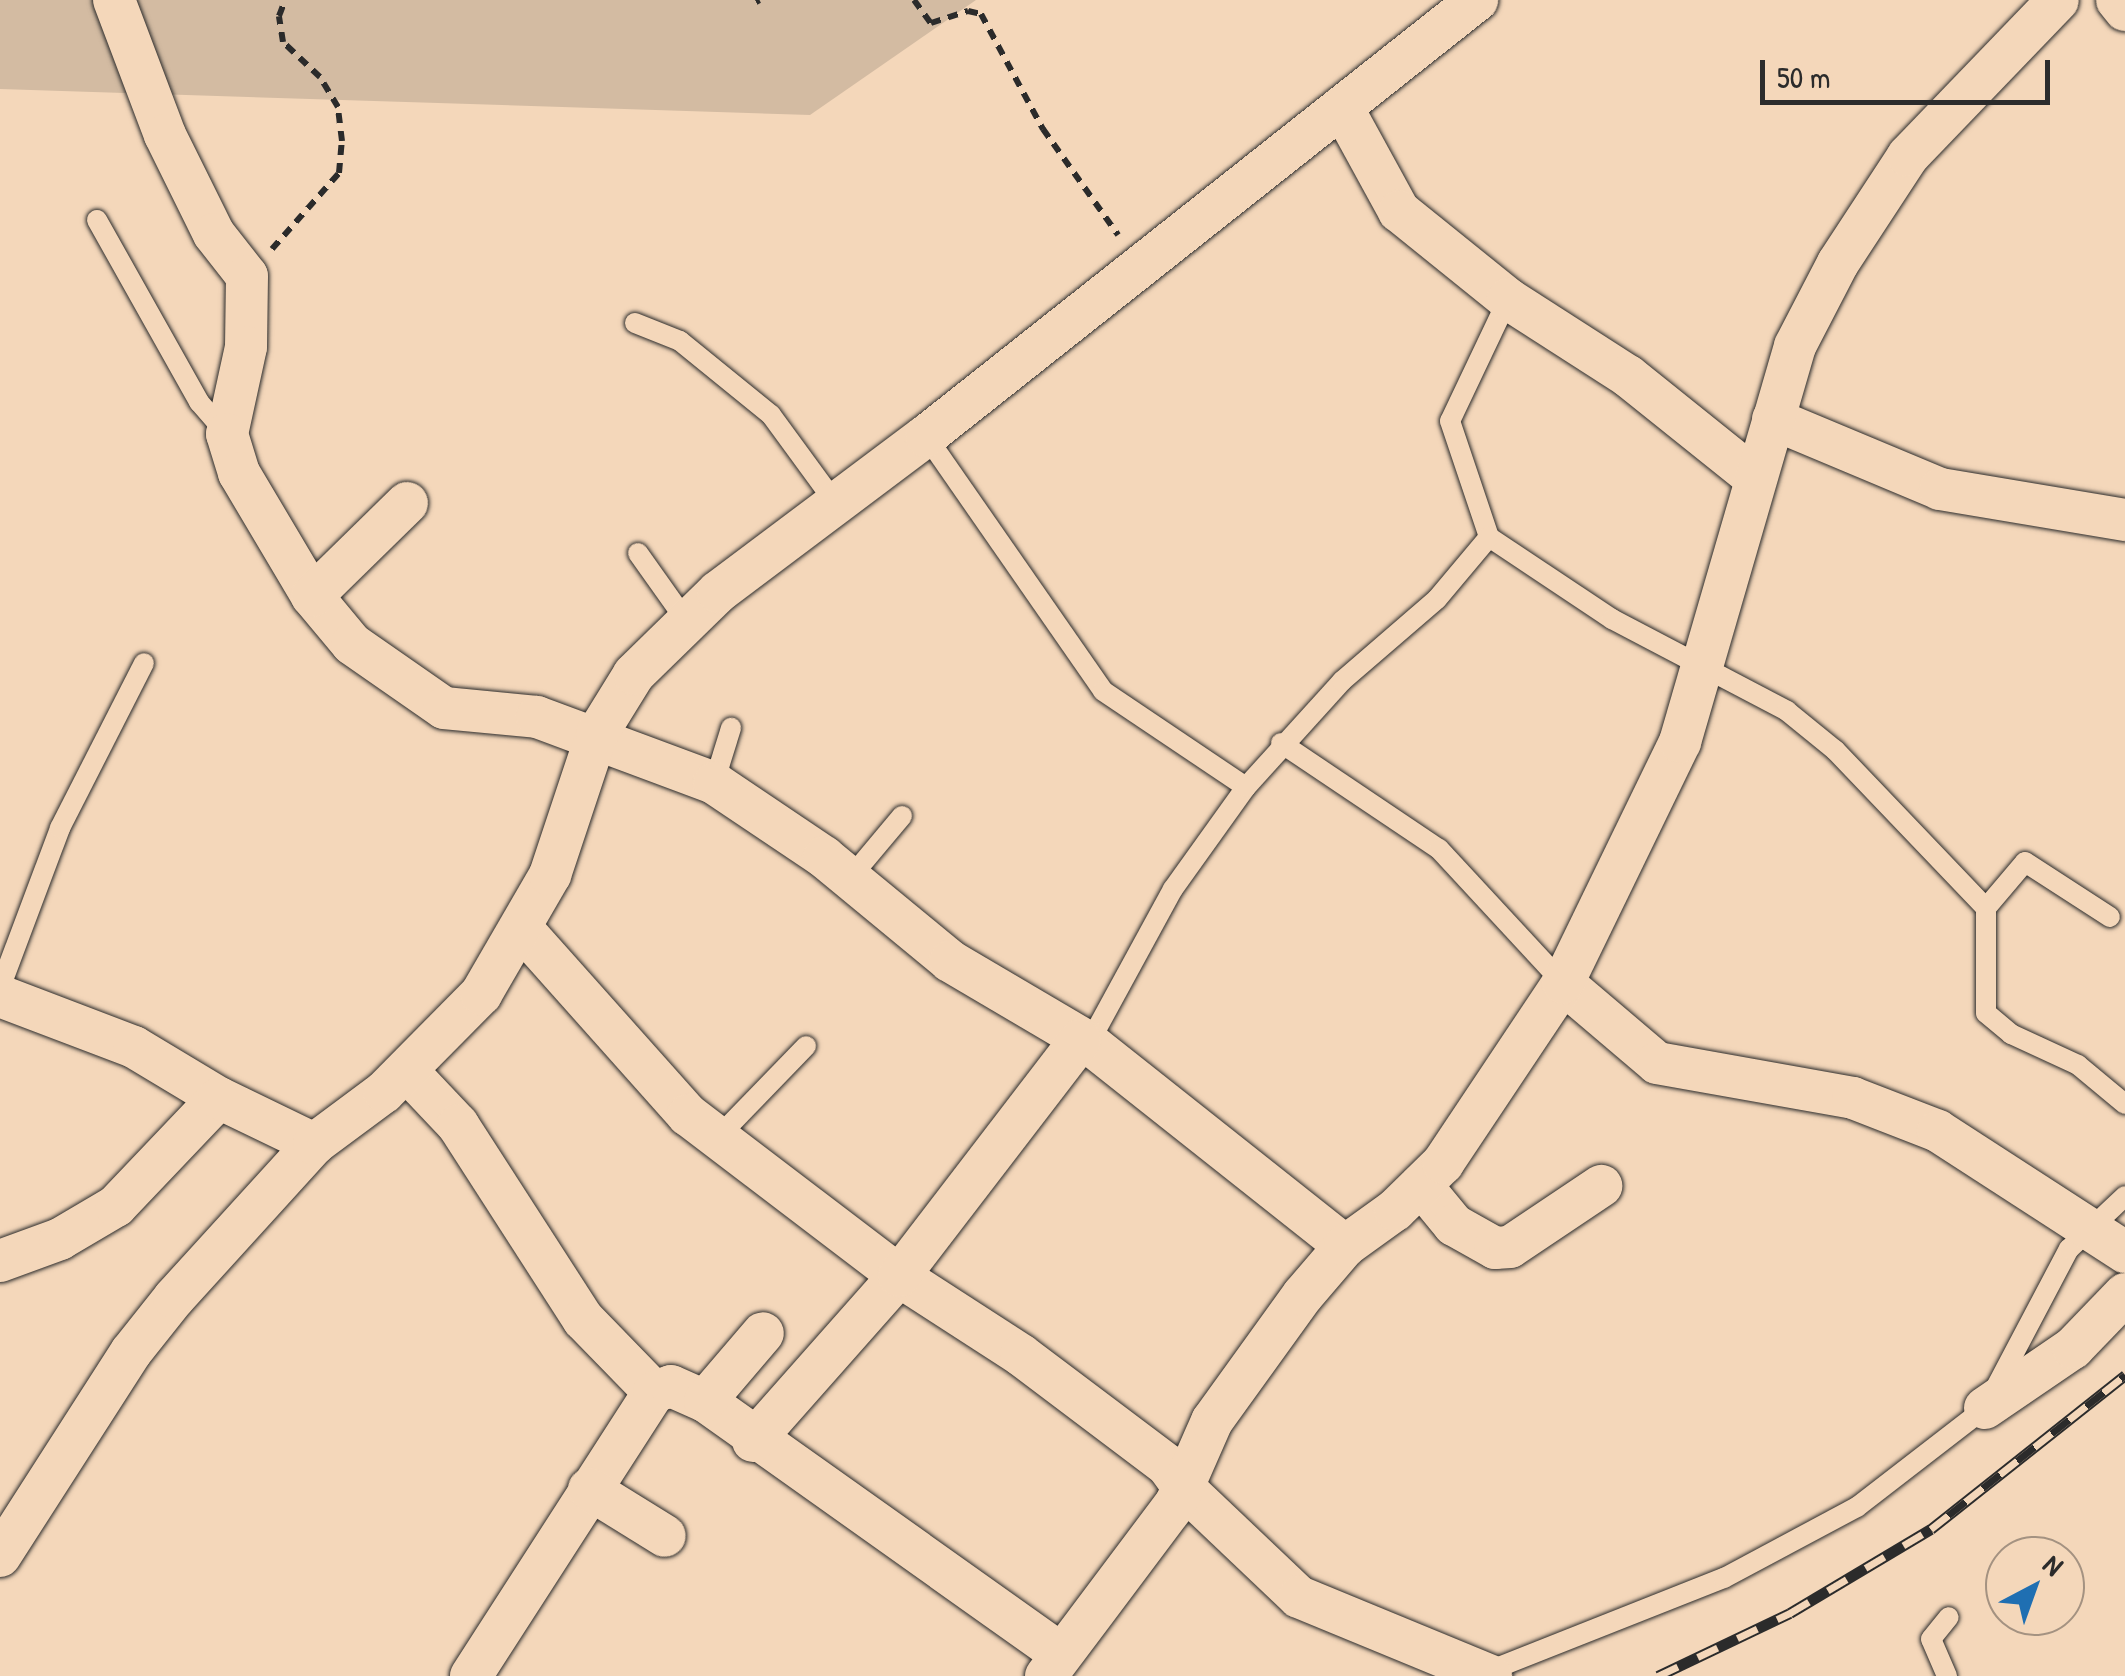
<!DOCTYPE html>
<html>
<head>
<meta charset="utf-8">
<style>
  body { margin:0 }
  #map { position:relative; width:2125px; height:1676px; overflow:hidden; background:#f4d7ba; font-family:"Patrick Hand",sans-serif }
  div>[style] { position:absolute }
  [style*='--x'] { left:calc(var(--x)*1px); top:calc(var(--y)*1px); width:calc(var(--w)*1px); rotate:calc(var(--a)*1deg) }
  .green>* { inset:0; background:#d3bba2 }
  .path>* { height:6px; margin-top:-3px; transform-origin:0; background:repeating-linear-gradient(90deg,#2b2b2b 0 10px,transparent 0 18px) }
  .roads { filter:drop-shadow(0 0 2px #2b2b2b) drop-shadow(0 0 2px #2b2b2b) }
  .lane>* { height:20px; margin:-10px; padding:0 10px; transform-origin:10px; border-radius:10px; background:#f4d7ba }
  .street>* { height:42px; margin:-21px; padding:0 21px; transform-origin:21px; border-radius:21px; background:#f4d7ba }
  .rail>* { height:11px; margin-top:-5.5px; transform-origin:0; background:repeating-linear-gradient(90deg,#f4d7ba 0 22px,#2b2b2b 0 44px); box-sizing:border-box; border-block:2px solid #2b2b2b }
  span { translate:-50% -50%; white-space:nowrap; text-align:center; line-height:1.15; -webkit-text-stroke:9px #f4d7ba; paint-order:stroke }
  .north { position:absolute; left:1985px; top:1536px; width:100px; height:100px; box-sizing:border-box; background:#f4d7ba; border:2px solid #a49281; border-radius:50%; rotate:41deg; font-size:28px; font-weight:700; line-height:40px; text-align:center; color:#2b2b2b }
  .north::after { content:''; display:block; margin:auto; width:35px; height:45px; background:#1f6fb2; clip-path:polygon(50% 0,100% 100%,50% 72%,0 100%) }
  .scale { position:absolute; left:1760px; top:60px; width:290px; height:45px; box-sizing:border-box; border:5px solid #2b2b2b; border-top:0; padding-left:12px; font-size:30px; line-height:35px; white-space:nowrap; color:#2b2b2b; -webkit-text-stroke:8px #f4d7ba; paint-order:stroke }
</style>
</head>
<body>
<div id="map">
  <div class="green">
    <div style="clip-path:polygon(0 0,976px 0,810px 115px,0 89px)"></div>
  </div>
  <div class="path">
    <div style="--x:914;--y:0;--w:29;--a:54"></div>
    <div style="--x:931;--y:23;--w:39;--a:-18"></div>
    <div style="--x:968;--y:11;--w:13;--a:13"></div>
    <div style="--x:981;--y:14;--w:131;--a:61.7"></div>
    <div style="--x:1043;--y:129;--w:130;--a:54.7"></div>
    <div style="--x:756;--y:2;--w:4;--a:-27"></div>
    <div style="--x:272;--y:249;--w:101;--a:-48.6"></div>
    <div style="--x:339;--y:173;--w:32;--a:-85"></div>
    <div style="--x:342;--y:141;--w:34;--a:-97"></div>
    <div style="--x:338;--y:107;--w:35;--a:-121"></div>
    <div style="--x:320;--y:77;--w:51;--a:-136.6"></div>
    <div style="--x:283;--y:42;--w:26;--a:-99"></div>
    <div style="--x:279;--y:16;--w:17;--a:-69"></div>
  </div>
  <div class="roads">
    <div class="lane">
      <div style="--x:97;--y:220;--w:209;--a:60.7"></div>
      <div style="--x:199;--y:402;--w:43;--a:48.8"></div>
      <div style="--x:1508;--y:299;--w:135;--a:115.4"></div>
      <div style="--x:1450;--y:421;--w:122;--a:71.4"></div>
      <div style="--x:1489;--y:537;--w:148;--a:33.7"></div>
      <div style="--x:1612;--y:619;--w:198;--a:27.7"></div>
      <div style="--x:1787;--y:711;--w:62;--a:39.1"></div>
      <div style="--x:1835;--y:750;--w:219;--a:46.3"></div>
      <div style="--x:1986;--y:908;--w:60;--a:-49.7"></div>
      <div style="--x:2025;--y:862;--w:101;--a:32.9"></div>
      <div style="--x:635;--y:323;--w:48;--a:21.8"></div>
      <div style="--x:680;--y:341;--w:117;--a:39.1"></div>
      <div style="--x:771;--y:415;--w:107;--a:53.8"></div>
      <div style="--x:926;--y:436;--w:310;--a:55.2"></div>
      <div style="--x:1103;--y:691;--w:172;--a:33.9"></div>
      <div style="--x:638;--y:553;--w:85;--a:54.6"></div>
      <div style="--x:1281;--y:743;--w:190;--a:33.9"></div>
      <div style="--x:1439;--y:849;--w:183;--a:47.2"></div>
      <div style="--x:714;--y:783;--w:58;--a:-72.8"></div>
      <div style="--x:850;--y:878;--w:81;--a:-50"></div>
      <div style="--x:1986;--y:908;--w:105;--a:90"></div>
      <div style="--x:1986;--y:1013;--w:33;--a:40"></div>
      <div style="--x:2011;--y:1034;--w:74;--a:24.8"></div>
      <div style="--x:2078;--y:1065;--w:61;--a:39.7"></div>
      <div style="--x:0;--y:988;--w:171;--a:-69.4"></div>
      <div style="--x:60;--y:828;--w:185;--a:-63"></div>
      <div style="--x:1089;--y:1043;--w:175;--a:-61.4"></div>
      <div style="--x:1173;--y:889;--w:125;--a:-54.4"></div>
      <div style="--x:1246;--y:787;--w:143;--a:-47.8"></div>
      <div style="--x:1342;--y:681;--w:125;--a:-40.8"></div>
      <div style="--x:1437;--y:599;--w:81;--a:-50"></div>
      <div style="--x:717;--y:1138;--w:128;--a:-45.9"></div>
      <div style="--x:1486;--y:1672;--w:256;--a:-21.6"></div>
      <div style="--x:1724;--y:1578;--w:151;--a:-28.1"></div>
      <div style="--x:1857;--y:1507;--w:162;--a:-37.7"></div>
      <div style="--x:1985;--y:1408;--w:180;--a:-62.2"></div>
      <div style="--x:2069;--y:1249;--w:77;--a:-43.4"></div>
      <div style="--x:1947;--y:1676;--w:40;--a:-113.4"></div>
      <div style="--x:1931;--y:1639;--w:28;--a:-51"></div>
    </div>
    <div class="street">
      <div style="--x:114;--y:0;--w:144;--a:69.3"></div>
      <div style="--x:165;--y:135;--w:110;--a:63.7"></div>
      <div style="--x:214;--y:234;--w:53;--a:51.8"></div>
      <div style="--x:247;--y:276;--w:71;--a:90.8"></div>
      <div style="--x:246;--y:347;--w:89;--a:102.3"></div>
      <div style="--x:227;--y:434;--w:41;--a:72.9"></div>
      <div style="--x:239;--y:473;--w:143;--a:59.3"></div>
      <div style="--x:312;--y:596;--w:62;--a:50.2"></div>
      <div style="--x:352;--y:644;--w:112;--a:34.8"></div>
      <div style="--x:444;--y:708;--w:93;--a:5.5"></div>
      <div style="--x:537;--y:717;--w:189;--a:20.4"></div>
      <div style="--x:714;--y:783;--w:133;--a:33.9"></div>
      <div style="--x:824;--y:857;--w:163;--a:39.5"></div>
      <div style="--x:950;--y:961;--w:161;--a:30.5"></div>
      <div style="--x:1089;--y:1043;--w:327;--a:38.4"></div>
      <div style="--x:2117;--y:0;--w:13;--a:51"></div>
      <div style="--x:1342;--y:107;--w:119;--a:61.3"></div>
      <div style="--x:1399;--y:211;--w:140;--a:38.9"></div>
      <div style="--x:1508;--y:299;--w:143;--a:32.7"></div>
      <div style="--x:1628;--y:376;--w:160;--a:38.7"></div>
      <div style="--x:1773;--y:419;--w:181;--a:22.7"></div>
      <div style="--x:1940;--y:489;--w:188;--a:9.5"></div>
      <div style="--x:312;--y:596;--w:133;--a:-44.4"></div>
      <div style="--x:522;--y:929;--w:249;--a:48.3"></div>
      <div style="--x:688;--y:1115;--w:265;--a:37.3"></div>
      <div style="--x:899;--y:1276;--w:145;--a:32.9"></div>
      <div style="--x:1021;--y:1355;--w:183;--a:37"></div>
      <div style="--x:1167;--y:1465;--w:29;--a:54"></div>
      <div style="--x:1184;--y:1488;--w:158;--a:43.5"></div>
      <div style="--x:1299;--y:1597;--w:208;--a:22.4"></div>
      <div style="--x:1563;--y:983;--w:123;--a:40.4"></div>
      <div style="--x:1657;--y:1063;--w:199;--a:10.1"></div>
      <div style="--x:1853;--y:1098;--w:91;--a:21.2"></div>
      <div style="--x:1938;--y:1131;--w:223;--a:32.9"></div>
      <div style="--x:0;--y:996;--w:143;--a:20.8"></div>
      <div style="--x:134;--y:1047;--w:99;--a:31"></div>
      <div style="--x:407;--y:1071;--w:74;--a:46.6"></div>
      <div style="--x:458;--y:1125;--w:231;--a:57.2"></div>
      <div style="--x:583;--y:1319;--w:102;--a:45.8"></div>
      <div style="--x:654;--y:1392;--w:338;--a:122.8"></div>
      <div style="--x:1421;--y:1185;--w:52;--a:50.5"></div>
      <div style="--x:1454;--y:1225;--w:47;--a:29.3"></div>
      <div style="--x:1495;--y:1248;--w:15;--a:-4"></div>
      <div style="--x:1510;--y:1247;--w:110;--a:-33.8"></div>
      <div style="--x:0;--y:1261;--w:64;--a:-20.1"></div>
      <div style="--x:60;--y:1239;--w:65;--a:-30.5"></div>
      <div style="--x:116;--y:1206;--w:149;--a:-46.4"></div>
      <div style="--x:219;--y:1098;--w:106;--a:25.8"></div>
      <div style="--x:654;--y:1392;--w:18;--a:-19"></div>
      <div style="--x:671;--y:1386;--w:37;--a:24"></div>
      <div style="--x:705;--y:1401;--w:435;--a:35.4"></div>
      <div style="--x:705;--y:1401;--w:89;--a:-49.5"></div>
      <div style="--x:1985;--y:1408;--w:107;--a:-34.3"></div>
      <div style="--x:2073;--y:1348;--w:75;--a:-46.1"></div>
      <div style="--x:753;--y:1441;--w:220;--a:-48.5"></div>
      <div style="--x:899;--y:1276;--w:297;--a:-52.5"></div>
      <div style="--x:589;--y:1489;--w:89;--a:31.7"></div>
      <div style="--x:0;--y:1556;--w:242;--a:-57.3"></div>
      <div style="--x:131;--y:1352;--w:69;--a:-51.5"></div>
      <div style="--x:174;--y:1298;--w:208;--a:-47.7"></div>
      <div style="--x:314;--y:1144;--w:87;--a:-36.6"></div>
      <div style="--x:384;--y:1092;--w:138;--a:-45.3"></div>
      <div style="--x:481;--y:994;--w:138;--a:-59.9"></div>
      <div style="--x:550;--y:875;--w:149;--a:-71.6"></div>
      <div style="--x:597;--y:734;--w:70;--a:-58.3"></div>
      <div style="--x:634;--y:674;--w:117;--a:-44.3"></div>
      <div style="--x:718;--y:592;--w:260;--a:-36.9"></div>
      <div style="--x:926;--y:436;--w:703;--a:-38.35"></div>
      <div style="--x:1046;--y:1676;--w:216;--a:-53.1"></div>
      <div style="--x:1176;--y:1503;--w:90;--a:-66.3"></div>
      <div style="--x:1212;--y:1421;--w:155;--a:-54.2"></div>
      <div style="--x:1303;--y:1295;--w:65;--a:-49.4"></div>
      <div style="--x:1345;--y:1246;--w:62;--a:-35.8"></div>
      <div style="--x:1395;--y:1210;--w:67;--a:-44.4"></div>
      <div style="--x:1443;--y:1163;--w:216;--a:-56.3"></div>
      <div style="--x:1563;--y:983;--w:268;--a:-64.1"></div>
      <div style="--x:1680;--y:742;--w:412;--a:-73.8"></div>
      <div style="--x:1795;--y:346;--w:93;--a:-62.6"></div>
      <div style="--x:1838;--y:263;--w:128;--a:-56.8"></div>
      <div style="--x:1908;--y:156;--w:216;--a:-46.1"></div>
    </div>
  </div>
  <div class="rail">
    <div style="--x:1658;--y:1676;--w:146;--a:-25.5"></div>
    <div style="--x:1790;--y:1613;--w:164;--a:-30.8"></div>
    <div style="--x:1931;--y:1529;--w:248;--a:-38.4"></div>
  </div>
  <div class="north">N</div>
  <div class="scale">50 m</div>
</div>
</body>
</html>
